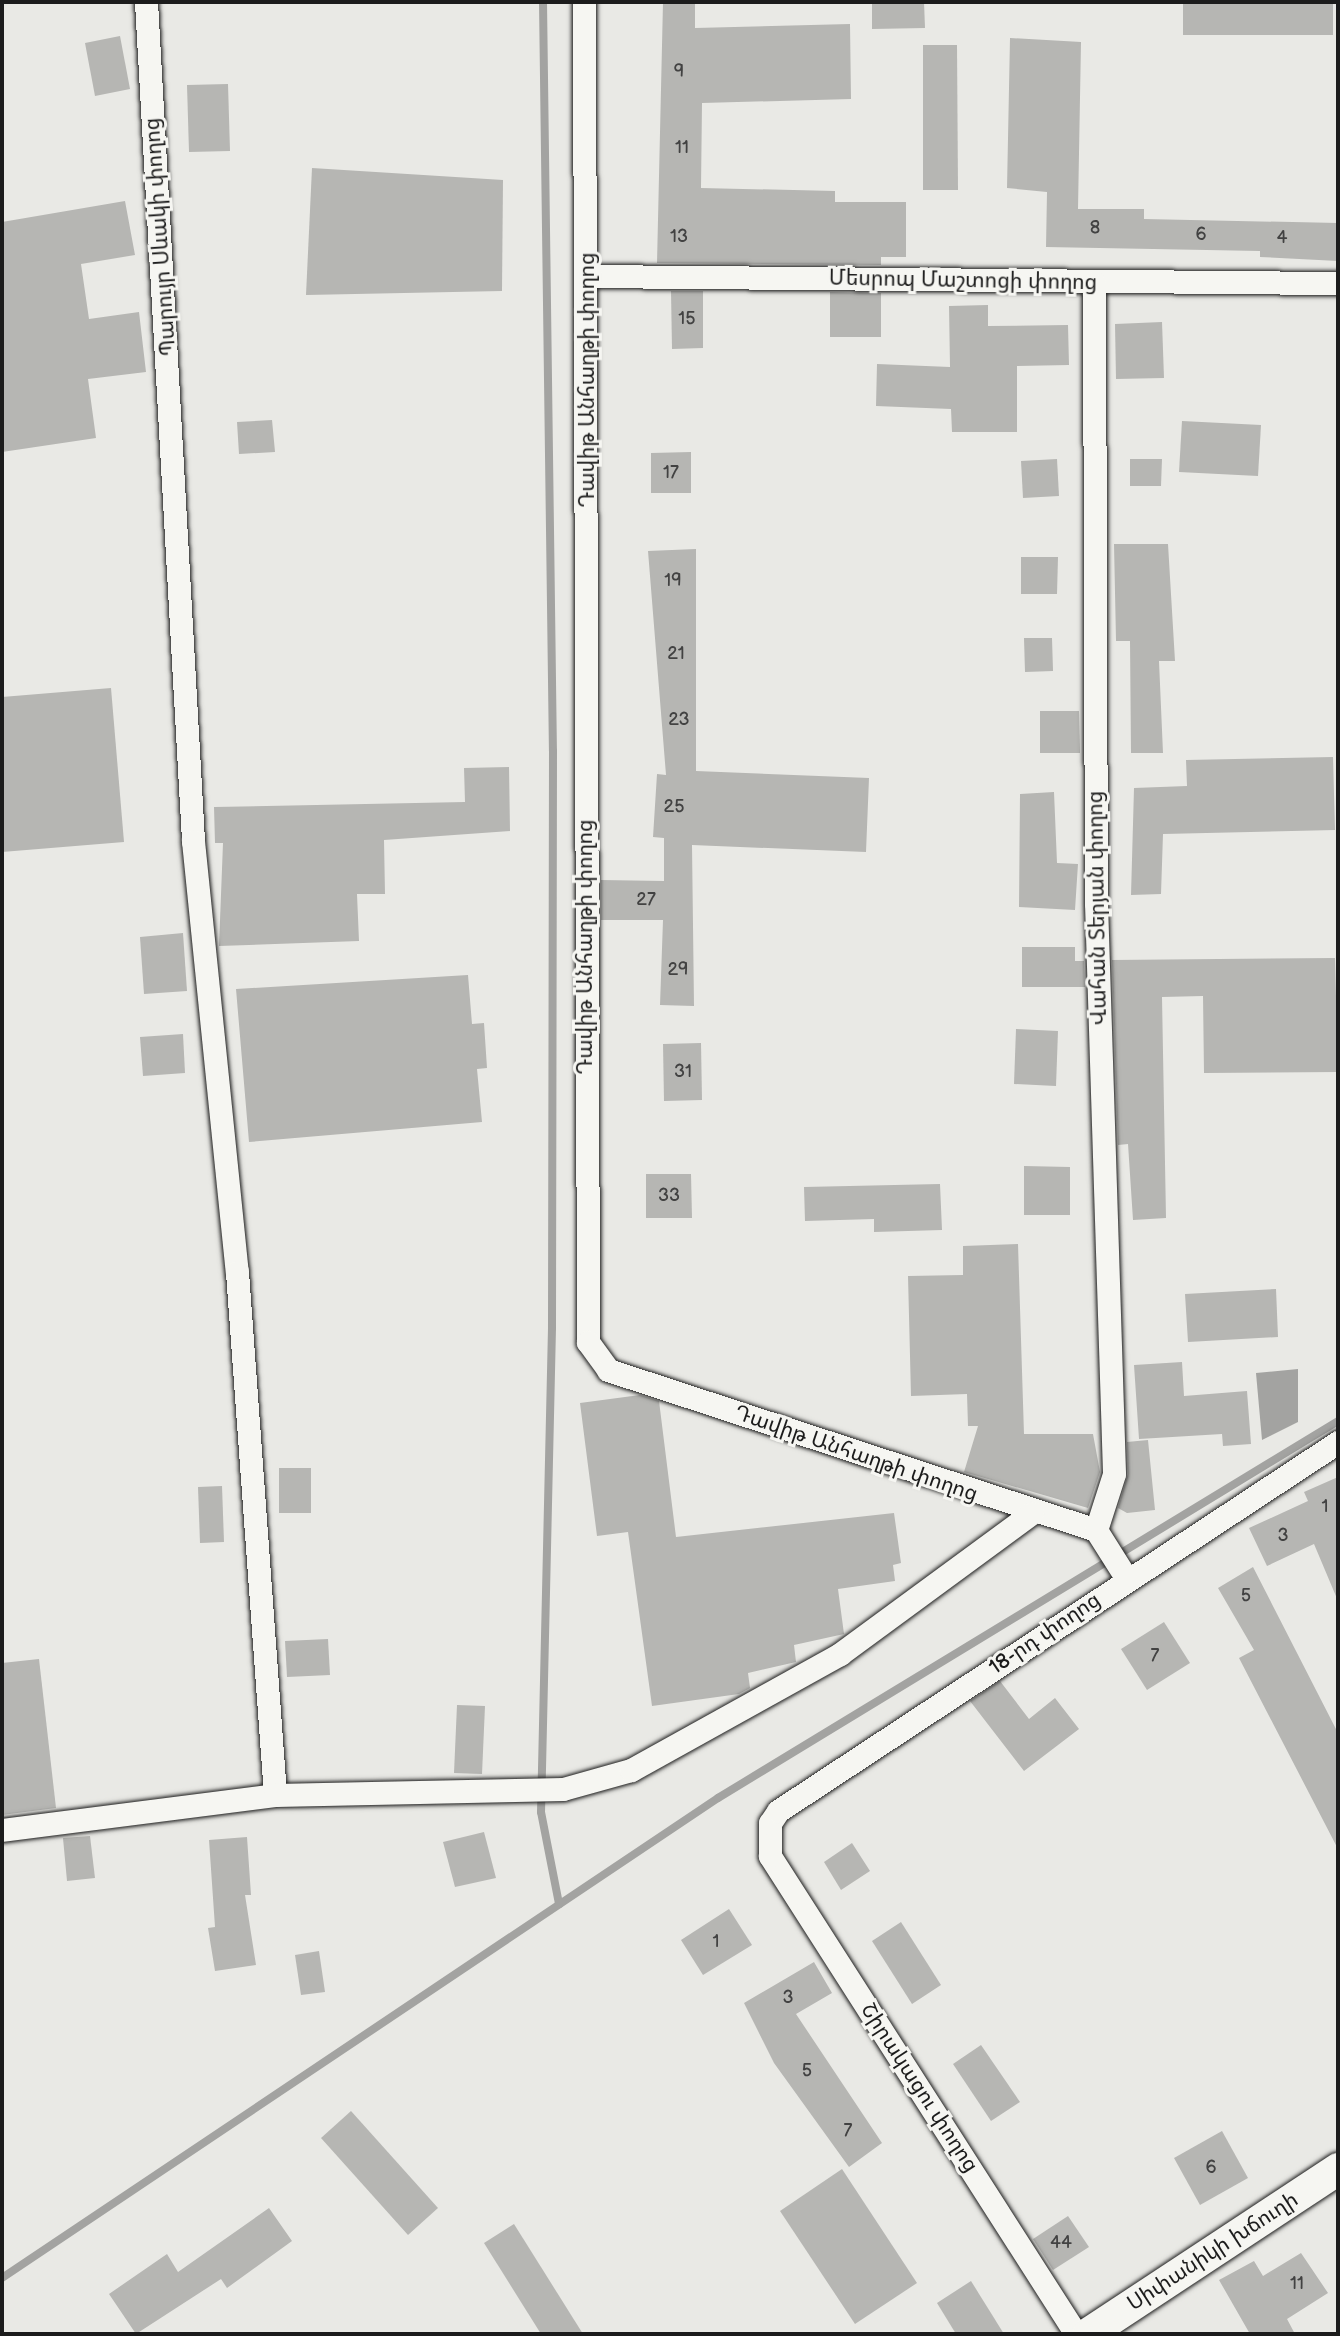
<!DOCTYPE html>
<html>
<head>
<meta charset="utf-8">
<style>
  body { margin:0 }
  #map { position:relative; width:1340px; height:2336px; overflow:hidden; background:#e9e9e5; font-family:"Balsamiq Sans","Noto Sans Armenian",sans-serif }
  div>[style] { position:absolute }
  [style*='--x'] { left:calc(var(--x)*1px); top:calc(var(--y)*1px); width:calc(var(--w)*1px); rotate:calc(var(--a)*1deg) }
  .water>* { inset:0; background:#a3a3a1 }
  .stream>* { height:8px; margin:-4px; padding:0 4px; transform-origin:4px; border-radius:4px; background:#a3a3a1 }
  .building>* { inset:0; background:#b6b6b3 }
  .roads { filter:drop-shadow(0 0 2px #1c1c1c) drop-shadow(0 0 2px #1c1c1c) }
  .street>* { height:23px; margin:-11.5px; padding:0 11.5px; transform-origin:11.5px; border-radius:11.5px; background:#f6f6f2 }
  .secondary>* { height:32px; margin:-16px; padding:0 16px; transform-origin:16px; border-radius:16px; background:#f6f6f2 }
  span { translate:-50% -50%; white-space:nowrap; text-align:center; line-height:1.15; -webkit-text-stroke:6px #f6f6f2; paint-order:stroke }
  .number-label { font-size:18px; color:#424242 }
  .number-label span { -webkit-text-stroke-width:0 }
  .street-label { font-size:21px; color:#1c1c1c }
  .frame { position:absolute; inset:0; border:4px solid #1c1c1c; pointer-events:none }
</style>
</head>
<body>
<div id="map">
  <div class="water">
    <div style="clip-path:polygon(1298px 1369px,1298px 1422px,1262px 1440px,1256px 1373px)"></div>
  </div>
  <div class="stream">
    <div style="--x:543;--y:2;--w:749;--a:89.24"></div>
    <div style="--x:553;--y:751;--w:577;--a:90.1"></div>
    <div style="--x:552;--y:1328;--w:484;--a:91.3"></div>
    <div style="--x:541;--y:1812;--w:94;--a:78.9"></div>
    <div style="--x:2;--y:2278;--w:862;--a:-33.84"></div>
    <div style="--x:718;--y:1798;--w:726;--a:-31.3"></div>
  </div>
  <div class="building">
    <div style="clip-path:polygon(663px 2px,695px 2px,695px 28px,850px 24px,851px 99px,702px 103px,701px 188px,835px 191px,835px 202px,906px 202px,906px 257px,881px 257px,881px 265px,657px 263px)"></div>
    <div style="clip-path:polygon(872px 2px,924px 2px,925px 28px,872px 29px)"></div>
    <div style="clip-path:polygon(1183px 2px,1333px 2px,1333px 35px,1183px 35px)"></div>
    <div style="clip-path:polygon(120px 36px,130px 89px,95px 96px,85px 43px)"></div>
    <div style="clip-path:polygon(1010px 38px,1081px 42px,1078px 209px,1144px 209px,1144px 219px,1338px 223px,1338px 261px,1260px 257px,1260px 251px,1046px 247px,1047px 192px,1007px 188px)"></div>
    <div style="clip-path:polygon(923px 45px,957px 45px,958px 190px,923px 190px)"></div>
    <div style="clip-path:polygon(228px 84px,230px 151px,189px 152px,187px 85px)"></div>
    <div style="clip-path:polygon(312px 168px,503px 180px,502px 291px,306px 295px)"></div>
    <div style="clip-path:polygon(125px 201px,135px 255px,81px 264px,89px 319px,139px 312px,146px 372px,88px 379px,96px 438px,2px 452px,2px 222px)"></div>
    <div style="clip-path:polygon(671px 291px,703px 291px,703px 348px,672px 349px)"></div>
    <div style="clip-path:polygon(830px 292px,881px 293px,881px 337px,830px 337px)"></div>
    <div style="clip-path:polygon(988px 305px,988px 326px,1068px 325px,1069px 365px,1017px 366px,1017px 432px,952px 432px,951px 409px,876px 406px,877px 364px,950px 367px,949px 306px)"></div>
    <div style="clip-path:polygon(1162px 322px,1164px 378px,1116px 379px,1115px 324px)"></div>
    <div style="clip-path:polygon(272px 420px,275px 452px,239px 454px,237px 422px)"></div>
    <div style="clip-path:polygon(1182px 421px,1261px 425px,1258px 476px,1179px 472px)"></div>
    <div style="clip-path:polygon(691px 452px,691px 493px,651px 493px,651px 453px)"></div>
    <div style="clip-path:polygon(1057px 459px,1059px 496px,1023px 498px,1021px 461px)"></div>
    <div style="clip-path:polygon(1130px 459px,1162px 459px,1161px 486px,1130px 486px)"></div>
    <div style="clip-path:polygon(1114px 544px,1168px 544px,1175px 661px,1159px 661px,1163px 753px,1131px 753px,1130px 641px,1116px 641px)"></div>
    <div style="clip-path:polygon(696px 549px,696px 771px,869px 778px,866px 852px,692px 845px,694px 1006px,660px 1005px,663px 920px,601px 920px,601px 880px,664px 881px,664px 838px,653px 837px,657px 774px,666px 775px,648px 551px)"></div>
    <div style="clip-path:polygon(1021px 557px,1058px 557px,1057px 594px,1021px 594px)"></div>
    <div style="clip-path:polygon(1024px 638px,1052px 638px,1053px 671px,1025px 672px)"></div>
    <div style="clip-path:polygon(111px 688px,124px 842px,2px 852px,2px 697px)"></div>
    <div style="clip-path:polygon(1040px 711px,1079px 711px,1080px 753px,1040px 753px)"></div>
    <div style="clip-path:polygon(1333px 757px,1335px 830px,1163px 834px,1161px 894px,1131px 895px,1134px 788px,1187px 786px,1186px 760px)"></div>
    <div style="clip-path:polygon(509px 767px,510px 831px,384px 840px,385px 894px,357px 894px,359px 941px,219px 946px,223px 843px,215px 843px,214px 807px,465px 802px,464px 768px)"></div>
    <div style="clip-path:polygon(1054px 792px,1057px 863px,1078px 864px,1075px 910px,1019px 907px,1020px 794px)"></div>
    <div style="clip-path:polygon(183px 933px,187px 991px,144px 994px,140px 937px)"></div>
    <div style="clip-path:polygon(1022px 947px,1075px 947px,1075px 961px,1084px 961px,1085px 987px,1022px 987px)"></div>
    <div style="clip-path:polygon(1335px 958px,1338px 1072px,1204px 1073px,1203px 996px,1162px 997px,1166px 1218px,1133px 1220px,1128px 1144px,1118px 1145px,1112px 960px)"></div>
    <div style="clip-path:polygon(468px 975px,472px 1024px,484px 1023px,487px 1068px,477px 1069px,482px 1122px,249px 1142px,236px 989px)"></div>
    <div style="clip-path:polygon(1016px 1029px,1058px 1031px,1056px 1086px,1014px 1084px)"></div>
    <div style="clip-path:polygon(183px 1034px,185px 1073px,143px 1076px,140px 1037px)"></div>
    <div style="clip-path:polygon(701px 1043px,702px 1100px,664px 1101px,663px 1044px)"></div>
    <div style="clip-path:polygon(1024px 1166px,1070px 1167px,1070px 1215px,1024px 1215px)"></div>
    <div style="clip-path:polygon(646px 1174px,691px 1174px,692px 1218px,646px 1218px)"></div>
    <div style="clip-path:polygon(940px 1184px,942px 1230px,874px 1232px,874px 1219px,805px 1221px,804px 1187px)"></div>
    <div style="clip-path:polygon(1018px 1244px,1024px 1434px,1093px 1434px,1100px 1472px,1088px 1508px,964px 1472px,978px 1426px,968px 1426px,967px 1394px,911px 1396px,908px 1276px,963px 1275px,963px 1246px)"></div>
    <div style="clip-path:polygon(1276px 1289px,1278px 1337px,1188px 1342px,1185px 1294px)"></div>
    <div style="clip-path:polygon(1182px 1362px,1184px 1396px,1247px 1391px,1251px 1444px,1223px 1446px,1222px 1434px,1139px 1439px,1134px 1365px)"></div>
    <div style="clip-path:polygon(640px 1395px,659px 1401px,676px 1537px,894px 1513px,901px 1563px,893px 1565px,895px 1581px,838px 1589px,844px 1634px,794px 1645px,796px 1662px,748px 1673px,750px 1688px,739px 1694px,652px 1706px,628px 1532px,597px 1536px,580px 1403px)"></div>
    <div style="clip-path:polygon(1148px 1440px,1155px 1510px,1127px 1513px,1118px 1508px,1128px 1474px,1127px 1442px)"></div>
    <div style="clip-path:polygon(279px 1468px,311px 1468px,311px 1513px,279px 1513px)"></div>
    <div style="clip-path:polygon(1338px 1477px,1338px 1601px,1314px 1544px,1267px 1566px,1249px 1528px,1308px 1501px,1304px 1492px)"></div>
    <div style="clip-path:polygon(222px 1486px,224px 1542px,200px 1543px,198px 1487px)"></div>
    <div style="clip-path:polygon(1253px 1567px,1338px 1733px,1338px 1849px,1239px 1658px,1254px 1650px,1218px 1588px)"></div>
    <div style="clip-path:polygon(1164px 1622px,1190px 1663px,1147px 1690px,1121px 1649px)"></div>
    <div style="clip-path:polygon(328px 1639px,330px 1675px,287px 1677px,285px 1641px)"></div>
    <div style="clip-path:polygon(39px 1659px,56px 1808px,2px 1815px,2px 1663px)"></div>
    <div style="clip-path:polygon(1000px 1681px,1029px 1719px,1055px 1698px,1079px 1729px,1024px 1771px,970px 1701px)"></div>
    <div style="clip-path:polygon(457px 1705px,485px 1706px,482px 1774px,454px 1773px)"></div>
    <div style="clip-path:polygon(484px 1832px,496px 1878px,455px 1887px,443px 1842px)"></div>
    <div style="clip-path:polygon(90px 1836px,95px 1878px,67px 1881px,63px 1838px)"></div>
    <div style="clip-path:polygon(247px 1837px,251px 1895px,245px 1895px,256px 1965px,215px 1971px,208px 1928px,215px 1927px,209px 1840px)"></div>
    <div style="clip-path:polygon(852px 1843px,870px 1871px,841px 1890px,824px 1862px)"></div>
    <div style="clip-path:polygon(729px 1909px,752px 1945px,703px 1975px,681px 1940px)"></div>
    <div style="clip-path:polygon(901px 1922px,941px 1985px,912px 2004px,872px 1941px)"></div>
    <div style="clip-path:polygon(319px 1951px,325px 1992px,301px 1995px,295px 1955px)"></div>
    <div style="clip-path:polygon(814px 1962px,832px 1993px,796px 2014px,882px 2143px,849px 2167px,774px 2063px,744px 2003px)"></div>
    <div style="clip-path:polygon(981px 2045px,1020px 2102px,991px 2121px,953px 2064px)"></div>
    <div style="clip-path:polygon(351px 2111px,438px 2208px,408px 2235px,321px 2138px)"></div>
    <div style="clip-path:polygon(1222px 2131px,1248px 2178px,1200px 2205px,1174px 2158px)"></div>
    <div style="clip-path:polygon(842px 2169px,917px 2283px,855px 2324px,780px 2211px)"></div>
    <div style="clip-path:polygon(269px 2208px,292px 2241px,227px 2288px,221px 2279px,136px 2334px,109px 2294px,167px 2254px,178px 2272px)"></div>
    <div style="clip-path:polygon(1068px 2216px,1089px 2247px,1053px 2270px,1033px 2239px)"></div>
    <div style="clip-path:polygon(514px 2224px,583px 2334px,541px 2334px,484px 2243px)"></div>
    <div style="clip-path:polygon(1301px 2253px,1328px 2293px,1287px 2319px,1295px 2334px,1250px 2334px,1219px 2280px,1254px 2261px,1263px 2276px)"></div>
    <div style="clip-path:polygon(971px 2281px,1004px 2334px,956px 2334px,937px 2303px)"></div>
  </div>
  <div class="roads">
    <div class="street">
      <div style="--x:146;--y:2;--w:840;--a:86.79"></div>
      <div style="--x:193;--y:841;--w:433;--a:84.2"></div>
      <div style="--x:237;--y:1272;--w:524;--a:85.84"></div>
      <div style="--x:584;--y:2;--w:1340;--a:89.83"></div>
      <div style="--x:588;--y:1342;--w:34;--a:54"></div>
      <div style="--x:608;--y:1370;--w:514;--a:18.15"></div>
      <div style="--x:589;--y:276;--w:749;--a:0.54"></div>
      <div style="--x:1094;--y:283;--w:620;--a:89.82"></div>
      <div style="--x:1096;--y:903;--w:571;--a:88.19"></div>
      <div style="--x:1114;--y:1474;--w:59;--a:107.8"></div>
      <div style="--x:1096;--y:1530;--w:58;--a:57.7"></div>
      <div style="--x:2;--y:1830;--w:275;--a:-7.3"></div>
      <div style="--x:275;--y:1795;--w:288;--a:-1.2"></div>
      <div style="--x:563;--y:1789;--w:71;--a:-15.6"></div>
      <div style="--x:631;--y:1770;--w:239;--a:-29"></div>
      <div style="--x:840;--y:1654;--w:238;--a:-36.3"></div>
      <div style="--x:1076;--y:2334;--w:568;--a:-122.63"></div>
      <div style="--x:770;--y:1856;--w:33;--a:-90"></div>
      <div style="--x:770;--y:1823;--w:14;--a:-56"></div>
      <div style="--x:778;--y:1811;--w:671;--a:-33.38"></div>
    </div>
    <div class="secondary">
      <div style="--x:1088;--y:2334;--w:300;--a:-33.4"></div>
    </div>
  </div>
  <div class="number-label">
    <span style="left:679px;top:72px">9</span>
    <span style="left:682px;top:148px">11</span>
    <span style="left:1095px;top:228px">8</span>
    <span style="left:1201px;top:235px">6</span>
    <span style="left:679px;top:237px">13</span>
    <span style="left:1282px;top:238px">4</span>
    <span style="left:687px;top:319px">15</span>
    <span style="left:671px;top:473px">17</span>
    <span style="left:673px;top:581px">19</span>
    <span style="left:676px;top:654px">21</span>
    <span style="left:679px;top:720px">23</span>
    <span style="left:674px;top:807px">25</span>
    <span style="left:646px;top:900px">27</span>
    <span style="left:678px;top:970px">29</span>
    <span style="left:683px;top:1072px">31</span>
    <span style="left:669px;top:1196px">33</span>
    <span style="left:1325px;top:1507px">1</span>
    <span style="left:1283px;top:1536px">3</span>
    <span style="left:1246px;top:1596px">5</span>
    <span style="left:1155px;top:1656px">7</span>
    <span style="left:716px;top:1942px">1</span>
    <span style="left:788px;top:1998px">3</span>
    <span style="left:807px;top:2071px">5</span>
    <span style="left:848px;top:2131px">7</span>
    <span style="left:1211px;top:2168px">6</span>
    <span style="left:1061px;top:2243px">44</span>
    <span style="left:1297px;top:2284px">11</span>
  </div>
  <div class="street-label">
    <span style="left:161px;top:237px;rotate:-94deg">Պարույր Սևակի փողոց</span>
    <span style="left:963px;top:281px;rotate:1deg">Մեսրոպ Մաշտոցի փողոց</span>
    <span style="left:588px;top:380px;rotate:-90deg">Դավիթ Անհաղթի փողոց</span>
    <span style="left:1098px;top:908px;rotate:-91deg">Վահան Տերյան փողոց</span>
    <span style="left:586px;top:947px;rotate:-90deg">Դավիթ Անհաղթի փողոց</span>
    <span style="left:856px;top:1454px;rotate:19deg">Դավիթ Անհաղթի փողոց</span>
    <span style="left:1045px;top:1634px;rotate:-34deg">18-րդ փողոց</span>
    <span style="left:919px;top:2088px;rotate:57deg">Շիրակացու փողոց</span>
    <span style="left:1213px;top:2252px;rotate:-33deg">Սիփանիկի խճուղի</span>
  </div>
  <div class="frame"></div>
</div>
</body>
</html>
